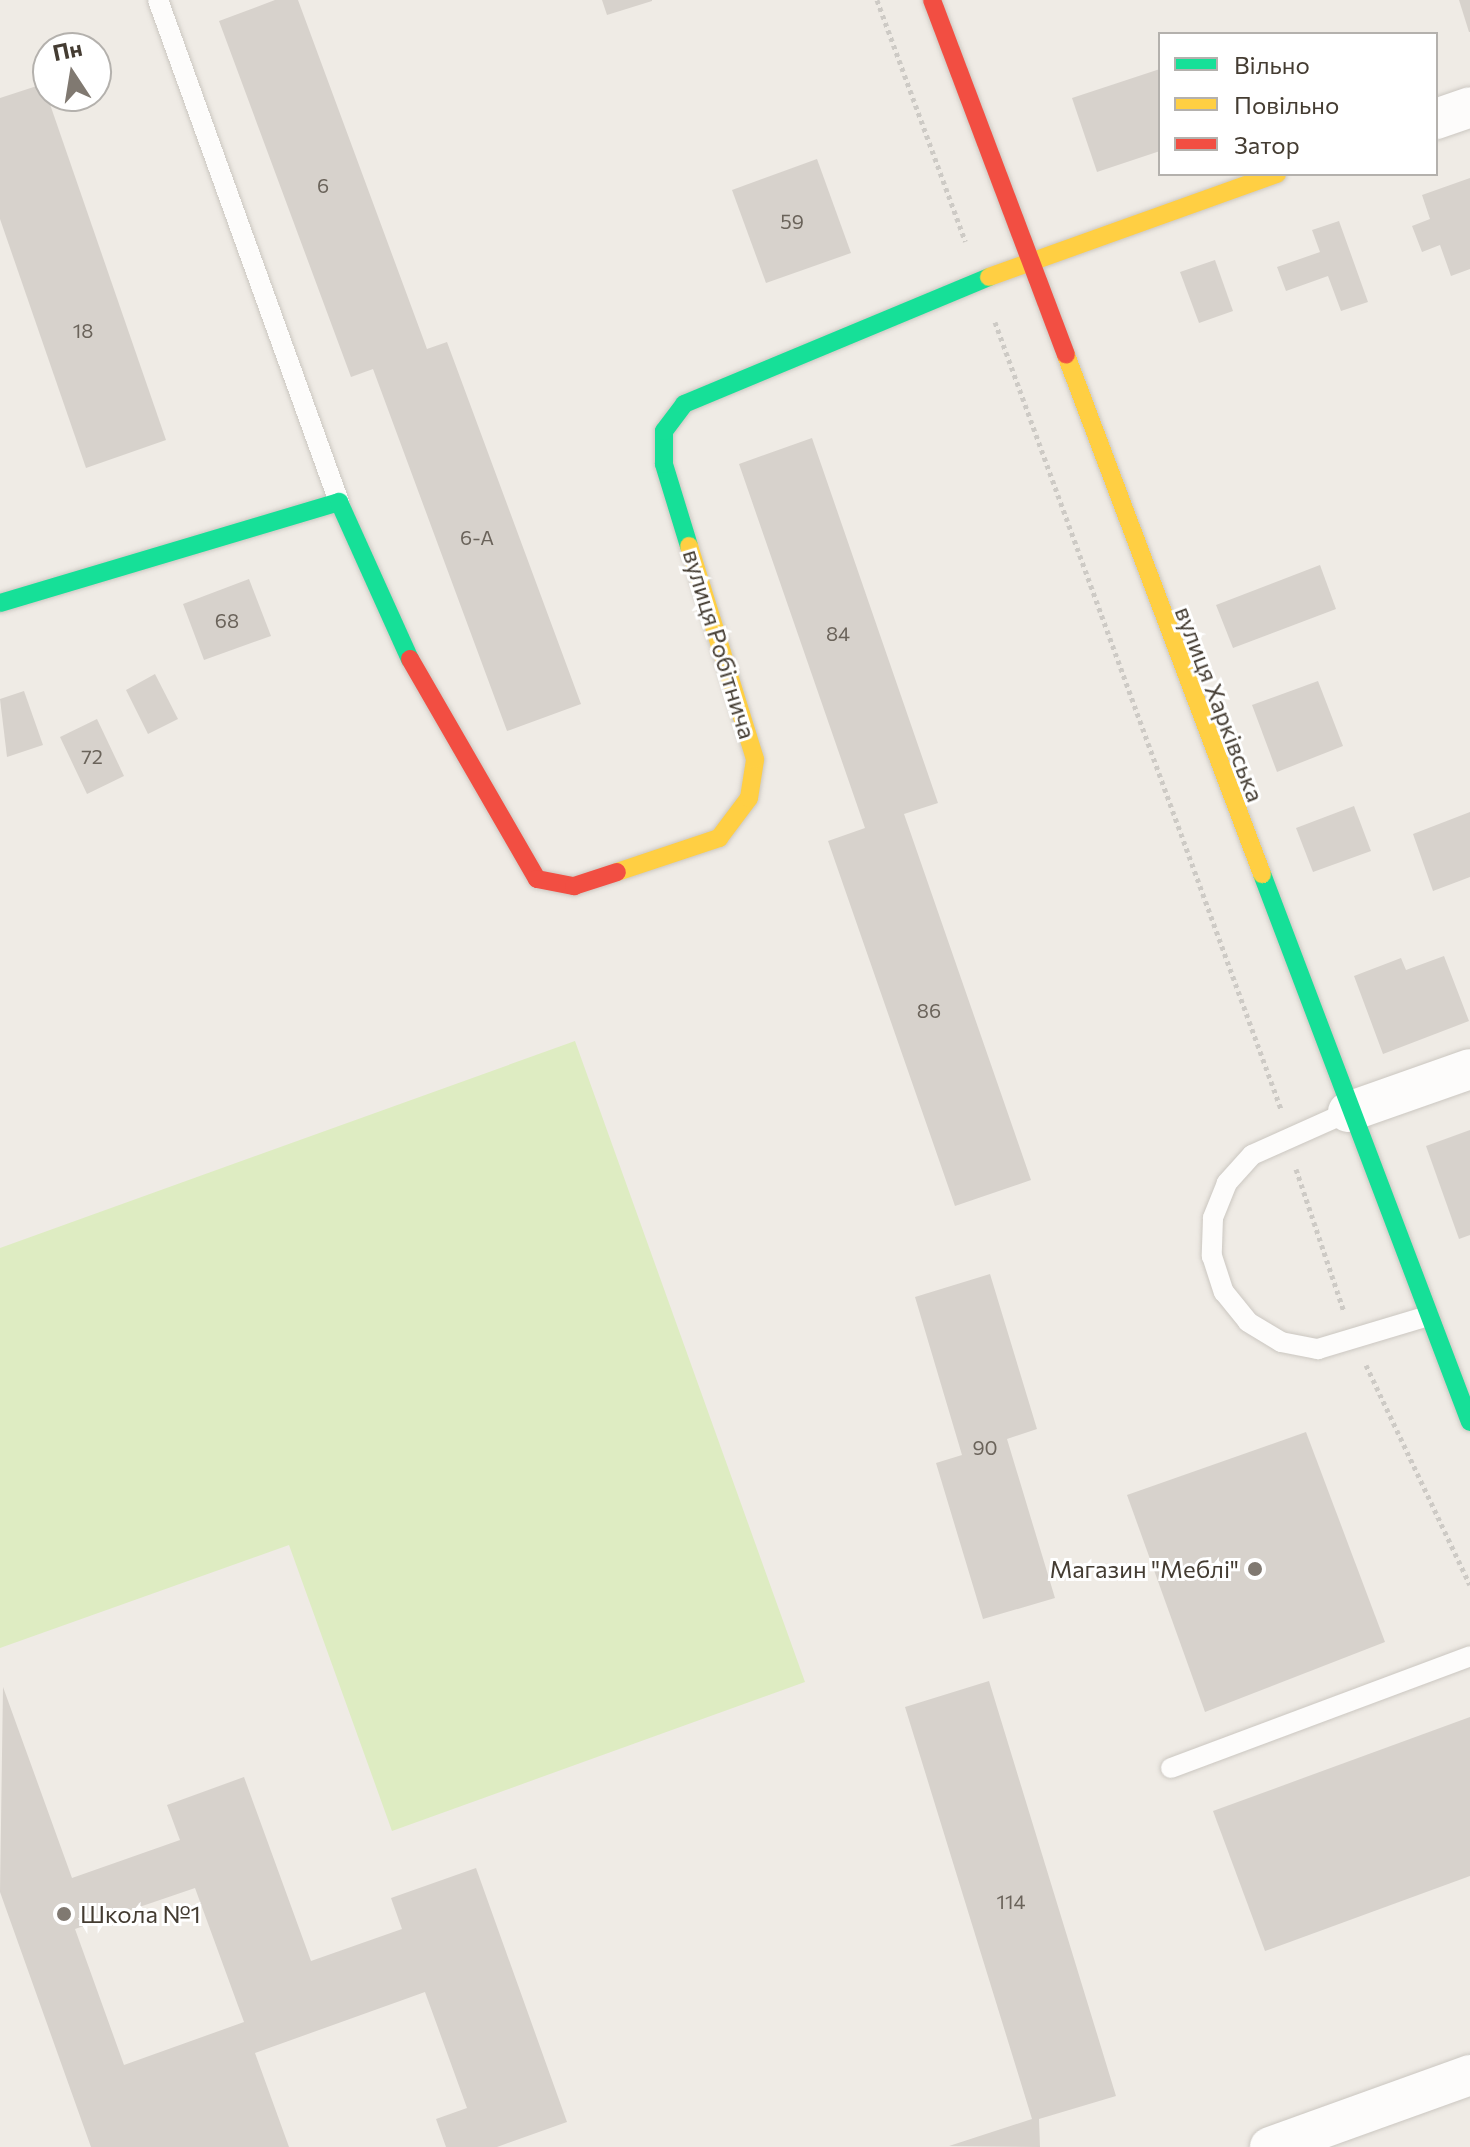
<!DOCTYPE html>
<html>
<head>
<meta charset="utf-8">
<style>
  body { margin:0 }
  #map { position:relative; width:1470px; height:2147px; overflow:hidden; background:#efebe5; font-family:Commissioner,sans-serif }
  div>[style] { position:absolute }
  [style*='--x'] { left:calc(var(--x)*1px); top:calc(var(--y)*1px); width:calc(var(--w)*1px); rotate:calc(var(--a)*1deg) }
  .green>* { inset:0; background:#deecc2 }
  .building>* { inset:0; background:#d7d2cc }
  .path>* { height:5px; margin-top:-2.5px; transform-origin:0; background:repeating-linear-gradient(90deg,#cdcac5 0 4px,transparent 0 8px) }
  .roads { filter:drop-shadow(0 0 2px #cbc7c1) drop-shadow(0 0 2px #cbc7c1) }
  .lane>* { height:20px; margin:-10px; padding:0 10px; transform-origin:10px; border-radius:10px; background:#fdfcfb }
  .street>* { height:40px; margin:-20px; padding:0 20px; transform-origin:20px; border-radius:20px; background:#fdfcfb }
  .fast>* { height:18px; margin:-9px; padding:0 9px; transform-origin:9px; border-radius:9px; background:#16e098 }
  .slow>* { height:18px; margin:-9px; padding:0 9px; transform-origin:9px; border-radius:9px; background:#ffcf43 }
  .jam>* { height:18px; margin:-9px; padding:0 9px; transform-origin:9px; border-radius:9px; background:#f24e42 }
  .dots>* { width:22px; height:22px; translate:-50% -50%; box-sizing:border-box; border:4px solid #fff; border-radius:50% }
  span { translate:-50% -50%; white-space:nowrap; text-align:center; line-height:1.15; -webkit-text-stroke:6px #fff; paint-order:stroke }
  .number-label { font-size:20px; color:#6a635a }
  .number-label span { -webkit-text-stroke-width:0 }
  .street-label { font-size:24px; color:#443c32 }
  .poi-label { font-size:24px; color:#443c32 }
  .right { translate:-100% -50%; text-align:right }
  .left { translate:0 -50%; text-align:left }
  .legend { position:absolute; left:1158px; top:32px; width:280px; height:144px; box-sizing:border-box; background:#fff; border:2px solid #b4b1ad; margin:0; padding:10px 14px; list-style:none; font-size:24px; color:#443c32 }
  .legend li { display:flex; align-items:center; gap:16px; height:40px }
  .legend b { width:40px; border:2px solid #b4b1ad }
  .north { position:absolute; left:32px; top:32px; width:80px; height:80px; box-sizing:border-box; background:#fff; border:2px solid #b4b1ad; border-radius:50%; rotate:348deg; font-size:22px; font-weight:700; line-height:32px; text-align:center; color:#443c32 }
  .north::after { content:''; display:block; margin:auto; width:28px; height:36px; background:#807971; clip-path:polygon(50% 0,100% 100%,50% 72%,0 100%) }
</style>
</head>
<body>
<div id="map">
  <div class="green">
    <div style="clip-path:polygon(575px 1041px,805px 1682px,392px 1831px,289px 1545px,0 1648px,0 1248px)"></div>
  </div>
  <div class="building">
    <div style="clip-path:polygon(275px 0,298px 0,427px 349px,447px 342px,581px 704px,507px 731px,373px 369px,351px 377px,219px 21px)"></div>
    <div style="clip-path:polygon(602px 0,652px 0,652px 1px,607px 15px)"></div>
    <div style="clip-path:polygon(1459px 0,1470px 0,1470px 32px,1469px 32px)"></div>
    <div style="clip-path:polygon(1160px 69px,1160px 151px,1097px 172px,1072px 98px)"></div>
    <div style="clip-path:polygon(43px 84px,166px 440px,86px 468px,0 219px,0 98px)"></div>
    <div style="clip-path:polygon(817px 159px,851px 253px,766px 283px,732px 190px)"></div>
    <div style="clip-path:polygon(1470px 178px,1470px 269px,1451px 276px,1440px 245px,1422px 252px,1412px 226px,1430px 219px,1422px 195px)"></div>
    <div style="clip-path:polygon(1339px 221px,1368px 302px,1341px 311px,1328px 276px,1286px 291px,1277px 267px,1320px 252px,1312px 230px)"></div>
    <div style="clip-path:polygon(1215px 260px,1233px 311px,1199px 323px,1180px 272px)"></div>
    <div style="clip-path:polygon(812px 438px,938px 803px,904px 814px,1031px 1180px,955px 1206px,828px 841px,865px 828px,739px 464px)"></div>
    <div style="clip-path:polygon(1320px 565px,1336px 609px,1233px 648px,1216px 605px)"></div>
    <div style="clip-path:polygon(249px 579px,271px 636px,204px 660px,183px 604px)"></div>
    <div style="clip-path:polygon(155px 674px,178px 719px,148px 734px,126px 690px)"></div>
    <div style="clip-path:polygon(1318px 681px,1343px 746px,1277px 772px,1252px 705px)"></div>
    <div style="clip-path:polygon(24px 691px,43px 745px,7px 757px,0 699px)"></div>
    <div style="clip-path:polygon(97px 719px,124px 776px,87px 794px,60px 737px)"></div>
    <div style="clip-path:polygon(1354px 806px,1371px 851px,1313px 872px,1296px 828px)"></div>
    <div style="clip-path:polygon(1470px 812px,1470px 877px,1433px 891px,1413px 834px)"></div>
    <div style="clip-path:polygon(1444px 956px,1469px 1021px,1383px 1054px,1354px 976px,1401px 958px,1406px 970px)"></div>
    <div style="clip-path:polygon(1470px 1130px,1470px 1235px,1459px 1239px,1426px 1146px)"></div>
    <div style="clip-path:polygon(990px 1274px,1037px 1429px,1007px 1439px,1055px 1598px,983px 1619px,936px 1463px,962px 1455px,915px 1297px)"></div>
    <div style="clip-path:polygon(1306px 1432px,1385px 1642px,1205px 1712px,1127px 1495px)"></div>
    <div style="clip-path:polygon(989px 1681px,1116px 2096px,1039px 2119px,1040px 2147px,949px 2146px,1032px 2119px,905px 1707px)"></div>
    <div style="clip-path:polygon(evenodd,3px 1687px,72px 1878px,180px 1840px,167px 1805px,244px 1777px,311px 1961px,402px 1929px,391px 1898px,476px 1868px,567px 2122px,497px 2147px,446px 2147px,436px 2119px,467px 2108px,425px 1992px,255px 2053px,289px 2147px,91px 2147px,0 1892px,3px 1687px,195px 1888px,244px 2022px,124px 2065px,75px 1929px,195px 1888px)"></div>
    <div style="clip-path:polygon(1470px 1717px,1470px 1876px,1265px 1951px,1213px 1811px)"></div>
  </div>
  <div class="path">
    <div style="--x:877;--y:0;--w:257;--a:69.9"></div>
    <div style="--x:995;--y:322;--w:837;--a:70.03"></div>
    <div style="--x:1296;--y:1169;--w:151;--a:71.4"></div>
    <div style="--x:1366;--y:1365;--w:243;--a:64.7"></div>
  </div>
  <div class="roads">
    <div class="lane">
      <div style="--x:158;--y:0;--w:534;--a:70.17"></div>
      <div style="--x:1348;--y:1112;--w:105;--a:155.9"></div>
      <div style="--x:1252;--y:1155;--w:38;--a:132"></div>
      <div style="--x:1227;--y:1183;--w:38;--a:112"></div>
      <div style="--x:1213;--y:1218;--w:38;--a:92"></div>
      <div style="--x:1212;--y:1256;--w:38;--a:72"></div>
      <div style="--x:1224;--y:1292;--w:38;--a:51"></div>
      <div style="--x:1248;--y:1322;--w:39;--a:31"></div>
      <div style="--x:1281;--y:1342;--w:38;--a:11"></div>
      <div style="--x:1318;--y:1349;--w:115;--a:-16.7"></div>
      <div style="--x:1171;--y:1768;--w:319;--a:-20.5"></div>
    </div>
    <div class="street">
      <div style="--x:1436;--y:119;--w:36;--a:-19"></div>
      <div style="--x:1348;--y:1112;--w:129;--a:-19.4"></div>
      <div style="--x:1270;--y:2147;--w:213;--a:-19.8"></div>
    </div>
    <div class="fast">
      <div style="--x:689;--y:546;--w:86;--a:-107"></div>
      <div style="--x:664;--y:464;--w:33;--a:-90"></div>
      <div style="--x:664;--y:431;--w:34;--a:-53"></div>
      <div style="--x:684;--y:404;--w:330;--a:-22.6"></div>
      <div style="--x:0;--y:603;--w:354;--a:-16.6"></div>
      <div style="--x:339;--y:502;--w:172;--a:65.7"></div>
      <div style="--x:1262;--y:874;--w:586;--a:69.22"></div>
    </div>
    <div class="slow">
      <div style="--x:989;--y:277;--w:306;--a:-19.7"></div>
      <div style="--x:1066;--y:355;--w:555;--a:69.31"></div>
      <div style="--x:617;--y:872;--w:108;--a:-18.4"></div>
      <div style="--x:719;--y:838;--w:50;--a:-53.1"></div>
      <div style="--x:749;--y:798;--w:39;--a:-81"></div>
      <div style="--x:755;--y:759;--w:223;--a:-107.2"></div>
    </div>
    <div class="jam">
      <div style="--x:932;--y:0;--w:379;--a:69.3"></div>
      <div style="--x:410;--y:659;--w:254;--a:60"></div>
      <div style="--x:537;--y:879;--w:38;--a:11"></div>
      <div style="--x:574;--y:886;--w:45;--a:-18"></div>
    </div>
  </div>
  <div class="dots">
    <div style="left:1255px;top:1569px;background:#807971"></div>
    <div style="left:64px;top:1914px;background:#807971"></div>
  </div>
  <div class="number-label">
    <span style="left:323px;top:185px">6</span>
    <span style="left:792px;top:221px">59</span>
    <span style="left:83px;top:330px">18</span>
    <span style="left:477px;top:537px">6-А</span>
    <span style="left:227px;top:620px">68</span>
    <span style="left:838px;top:633px">84</span>
    <span style="left:92px;top:756px">72</span>
    <span style="left:929px;top:1010px">86</span>
    <span style="left:985px;top:1447px">90</span>
    <span style="left:1011px;top:1901px">114</span>
  </div>
  <div class="street-label">
    <span style="left:720px;top:644px;rotate:73deg">вулиця Робітнича</span>
    <span style="left:1220px;top:704px;rotate:69deg">вулиця Харківська</span>
  </div>
  <div class="poi-label">
    <span class="right" style="left:1239px;top:1569px">Магазин "Меблі"</span>
    <span class="left" style="left:80px;top:1914px">Школа №1</span>
  </div>
  <ul class="legend">
  <li><b style="height:10px;background:#16e098"></b>Вільно</li>
  <li><b style="height:10px;background:#ffcf43"></b>Повільно</li>
  <li><b style="height:10px;background:#f24e42"></b>Затор</li>
  </ul>
  <div class="north">Пн</div>
</div>
</body>
</html>
